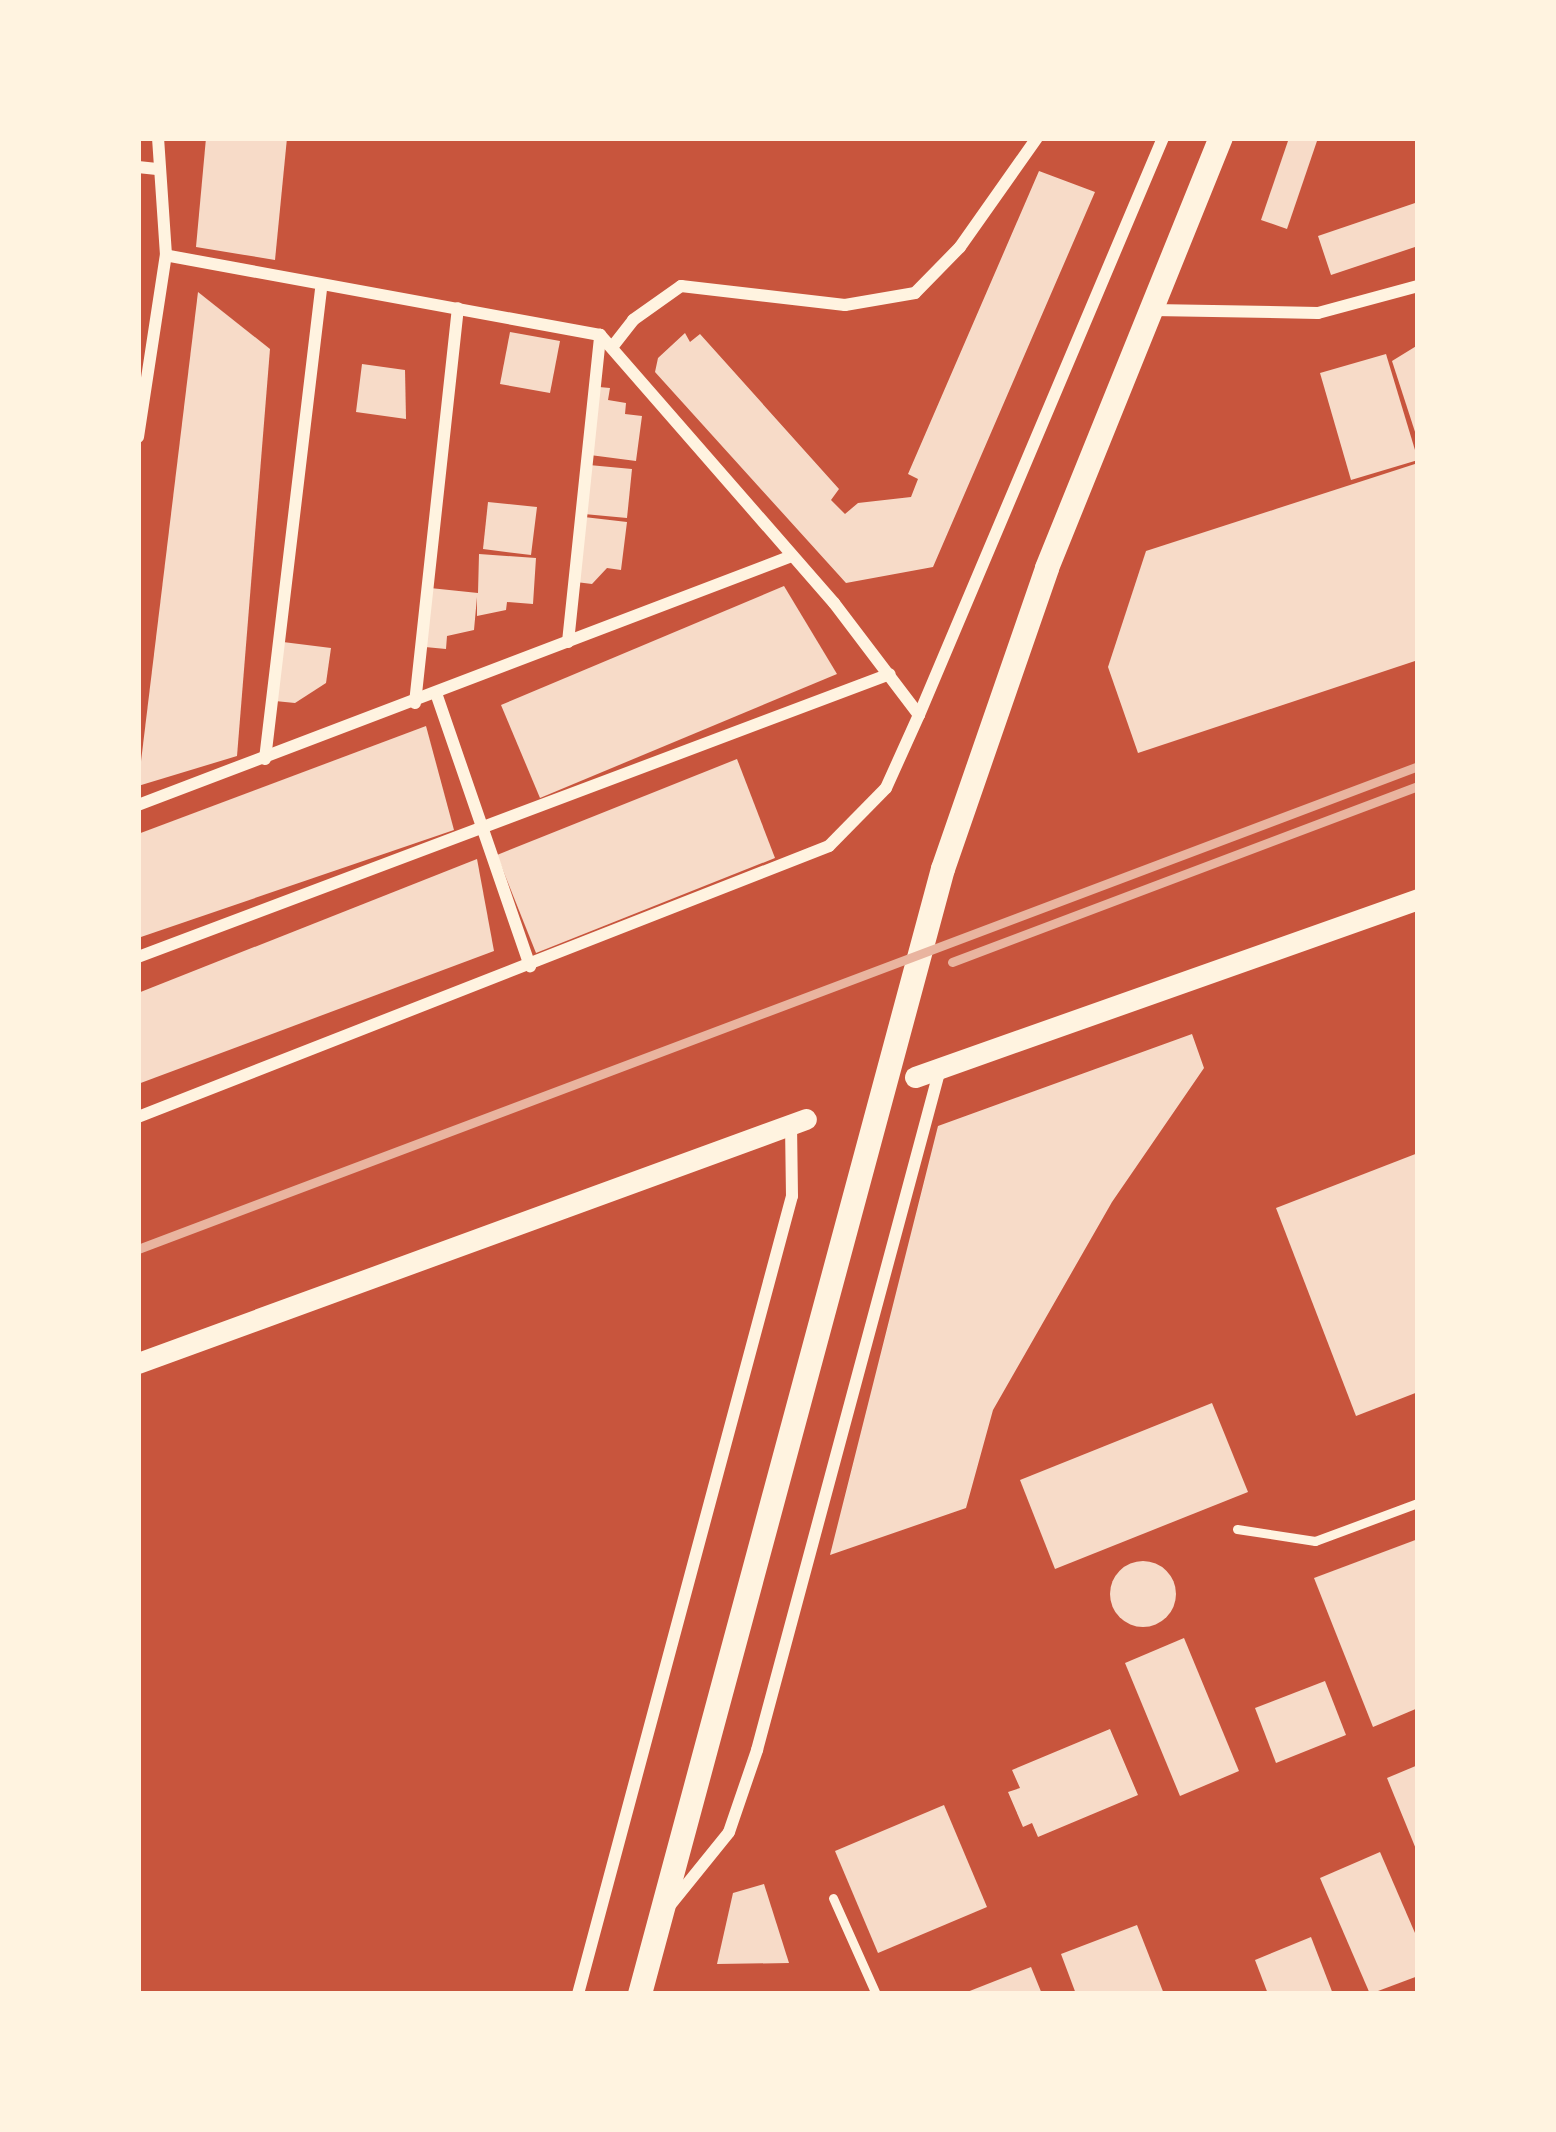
<!DOCTYPE html>
<html>
<head>
<meta charset="utf-8">
<style>
  body { margin:0 }
  #map { position:relative; width:1556px; height:2132px; overflow:hidden; background:#c8553d; font-family:Lato,sans-serif }
  div>[style] { position:absolute }
  [style*='--x'] { left:calc(var(--x)*1px); top:calc(var(--y)*1px); width:calc(var(--w)*1px); rotate:calc(var(--a)*1deg) }
  .building>* { inset:0; background:#f7dbc8 }
  .round { border-radius:50% }
  .service>* { height:9px; margin:-4.5px; padding:0 4.5px; transform-origin:4.5px; border-radius:4.5px; background:#fff3e0 }
  .minor>* { height:12px; margin:-6px; padding:0 6px; transform-origin:6px; border-radius:6px; background:#fff3e0 }
  .tertiary>* { height:21px; margin:-10.5px; padding:0 10.5px; transform-origin:10.5px; border-radius:10.5px; background:#fff3e0 }
  .secondary>* { height:24px; margin:-12px; padding:0 12px; transform-origin:12px; border-radius:12px; background:#fff3e0 }
  .rail>* { height:9px; margin:-4.5px; padding:0 4.5px; transform-origin:4.5px; border-radius:4.5px; background:#e9b49f }
  span { translate:-50% -50%; white-space:nowrap; text-align:center; line-height:1.15; -webkit-text-stroke:12px #fff3e0; paint-order:stroke }
  .frame { position:absolute; inset:0; border:141px solid #fff3e0; pointer-events:none }
</style>
</head>
<body>
<div id="map">
  <div class="building">
    <div style="clip-path:polygon(206px 138px,287px 138px,275px 260px,196px 247px)"></div>
    <div style="clip-path:polygon(1289px 138px,1318px 138px,1287px 229px,1261px 220px)"></div>
    <div style="clip-path:polygon(1039px 171px,1095px 192px,933px 567px,846px 583px,655px 372px,658px 358px,685px 333px,690px 342px,700px 334px,839px 489px,831px 500px,845px 514px,858px 503px,911px 497px,918px 479px,908px 474px)"></div>
    <div style="clip-path:polygon(1418px 202px,1418px 246px,1331px 275px,1318px 236px)"></div>
    <div style="clip-path:polygon(198px 292px,270px 349px,237px 756px,138px 786px)"></div>
    <div style="clip-path:polygon(510px 332px,560px 341px,550px 393px,500px 384px)"></div>
    <div style="clip-path:polygon(1418px 345px,1418px 438px,1417px 438px,1392px 361px)"></div>
    <div style="clip-path:polygon(1386px 354px,1418px 460px,1351px 480px,1320px 373px)"></div>
    <div style="clip-path:polygon(362px 364px,405px 370px,406px 419px,356px 412px)"></div>
    <div style="clip-path:polygon(599px 387px,610px 388px,608px 400px,626px 403px,625px 414px,642px 416px,636px 461px,590px 455px)"></div>
    <div style="clip-path:polygon(1418px 463px,1418px 660px,1138px 753px,1108px 667px,1146px 551px)"></div>
    <div style="clip-path:polygon(589px 465px,632px 469px,627px 518px,584px 514px)"></div>
    <div style="clip-path:polygon(488px 502px,537px 507px,531px 555px,483px 549px)"></div>
    <div style="clip-path:polygon(584px 517px,627px 522px,621px 570px,607px 568px,592px 584px,576px 582px)"></div>
    <div style="clip-path:polygon(479px 554px,536px 558px,533px 604px,507px 602px,506px 610px,477px 616px,477px 597px,474px 630px,447px 636px,446px 649px,425px 647px,430px 588px,478px 593px)"></div>
    <div style="clip-path:polygon(784px 586px,837px 674px,540px 798px,501px 705px)"></div>
    <div style="clip-path:polygon(283px 642px,331px 648px,326px 683px,295px 703px,275px 701px)"></div>
    <div style="clip-path:polygon(426px 726px,454px 830px,138px 938px,138px 834px)"></div>
    <div style="clip-path:polygon(737px 759px,775px 858px,536px 953px,497px 855px)"></div>
    <div style="clip-path:polygon(477px 859px,494px 951px,138px 1084px,138px 993px)"></div>
    <div style="clip-path:polygon(1192px 1034px,1204px 1068px,1112px 1202px,993px 1410px,966px 1508px,830px 1555px,938px 1126px)"></div>
    <div style="clip-path:polygon(1418px 1153px,1418px 1392px,1356px 1416px,1276px 1208px)"></div>
    <div style="clip-path:polygon(1212px 1403px,1248px 1492px,1055px 1569px,1020px 1480px)"></div>
    <div style="clip-path:polygon(1418px 1539px,1418px 1708px,1373px 1727px,1314px 1578px)"></div>
    <div class="round" style="left:1110px;top:1561px;width:66px;height:66px"></div>
    <div style="clip-path:polygon(1184px 1638px,1239px 1771px,1180px 1796px,1125px 1663px)"></div>
    <div style="clip-path:polygon(1325px 1681px,1346px 1735px,1276px 1763px,1255px 1708px)"></div>
    <div style="clip-path:polygon(1110px 1729px,1138px 1795px,1038px 1837px,1032px 1823px,1023px 1827px,1008px 1792px,1020px 1788px,1012px 1770px)"></div>
    <div style="clip-path:polygon(1418px 1765px,1418px 1854px,1387px 1778px)"></div>
    <div style="clip-path:polygon(944px 1805px,987px 1907px,878px 1953px,835px 1851px)"></div>
    <div style="clip-path:polygon(1380px 1852px,1418px 1940px,1418px 1976px,1370px 1994px,1320px 1878px)"></div>
    <div style="clip-path:polygon(764px 1884px,789px 1963px,717px 1964px,733px 1893px)"></div>
    <div style="clip-path:polygon(1137px 1925px,1164px 1994px,1076px 1994px,1061px 1954px)"></div>
    <div style="clip-path:polygon(1311px 1937px,1333px 1994px,1268px 1994px,1255px 1960px)"></div>
    <div style="clip-path:polygon(1031px 1967px,1042px 1994px,962px 1994px)"></div>
  </div>
  <div class="service">
    <div style="--x:1237;--y:1529;--w:79;--a:8.7"></div>
    <div style="--x:1315;--y:1541;--w:110;--a:-20.3"></div>
    <div style="--x:833;--y:1898;--w:105;--a:65.9"></div>
  </div>
  <div class="minor">
    <div style="--x:138;--y:167;--w:19;--a:6"></div>
    <div style="--x:1153;--y:310;--w:165;--a:1"></div>
    <div style="--x:1318;--y:313;--w:104;--a:-15.1"></div>
    <div style="--x:613;--y:346;--w:33;--a:-52"></div>
    <div style="--x:633;--y:320;--w:59;--a:-35.3"></div>
    <div style="--x:681;--y:286;--w:165;--a:6.6"></div>
    <div style="--x:845;--y:305;--w:71;--a:-9.7"></div>
    <div style="--x:915;--y:293;--w:64;--a:-45.6"></div>
    <div style="--x:960;--y:247;--w:133;--a:-54.8"></div>
    <div style="--x:138;--y:437;--w:184;--a:-81.3"></div>
    <div style="--x:166;--y:255;--w:117;--a:-93.9"></div>
    <div style="--x:568;--y:642;--w:309;--a:-84"></div>
    <div style="--x:437;--y:696;--w:286;--a:71"></div>
    <div style="--x:415;--y:703;--w:397;--a:-83.8"></div>
    <div style="--x:919;--y:715;--w:626;--a:-67.08"></div>
    <div style="--x:265;--y:759;--w:475;--a:-83.2"></div>
    <div style="--x:138;--y:805;--w:697;--a:-20.85"></div>
    <div style="--x:138;--y:957;--w:803;--a:-20.62"></div>
    <div style="--x:138;--y:1117;--w:742;--a:-21.41"></div>
    <div style="--x:829;--y:846;--w:81;--a:-45.5"></div>
    <div style="--x:886;--y:788;--w:80;--a:-65.7"></div>
    <div style="--x:919;--y:715;--w:141;--a:-127.2"></div>
    <div style="--x:834;--y:603;--w:356;--a:-131.1"></div>
    <div style="--x:600;--y:335;--w:441;--a:-169.6"></div>
    <div style="--x:671;--y:1904;--w:92;--a:-51.1"></div>
    <div style="--x:729;--y:1832;--w:87;--a:-71.1"></div>
    <div style="--x:757;--y:1750;--w:705;--a:-74.96"></div>
    <div style="--x:578;--y:1994;--w:826;--a:-74.99"></div>
    <div style="--x:792;--y:1196;--w:69;--a:-90.8"></div>
  </div>
  <div class="tertiary">
    <div style="--x:915;--y:1077;--w:534;--a:-19.49"></div>
    <div style="--x:138;--y:1363;--w:711;--a:-20.07"></div>
  </div>
  <div class="secondary">
    <div style="--x:640;--y:1994;--w:1165;--a:-74.93"></div>
    <div style="--x:943;--y:869;--w:318;--a:-70.9"></div>
    <div style="--x:1047;--y:568;--w:464;--a:-68"></div>
  </div>
  <div class="rail">
    <div style="--x:952;--y:962;--w:498;--a:-20.7"></div>
    <div style="--x:138;--y:1249;--w:1368;--a:-20.67"></div>
  </div>
  <div class="frame"></div>
</div>
</body>
</html>
